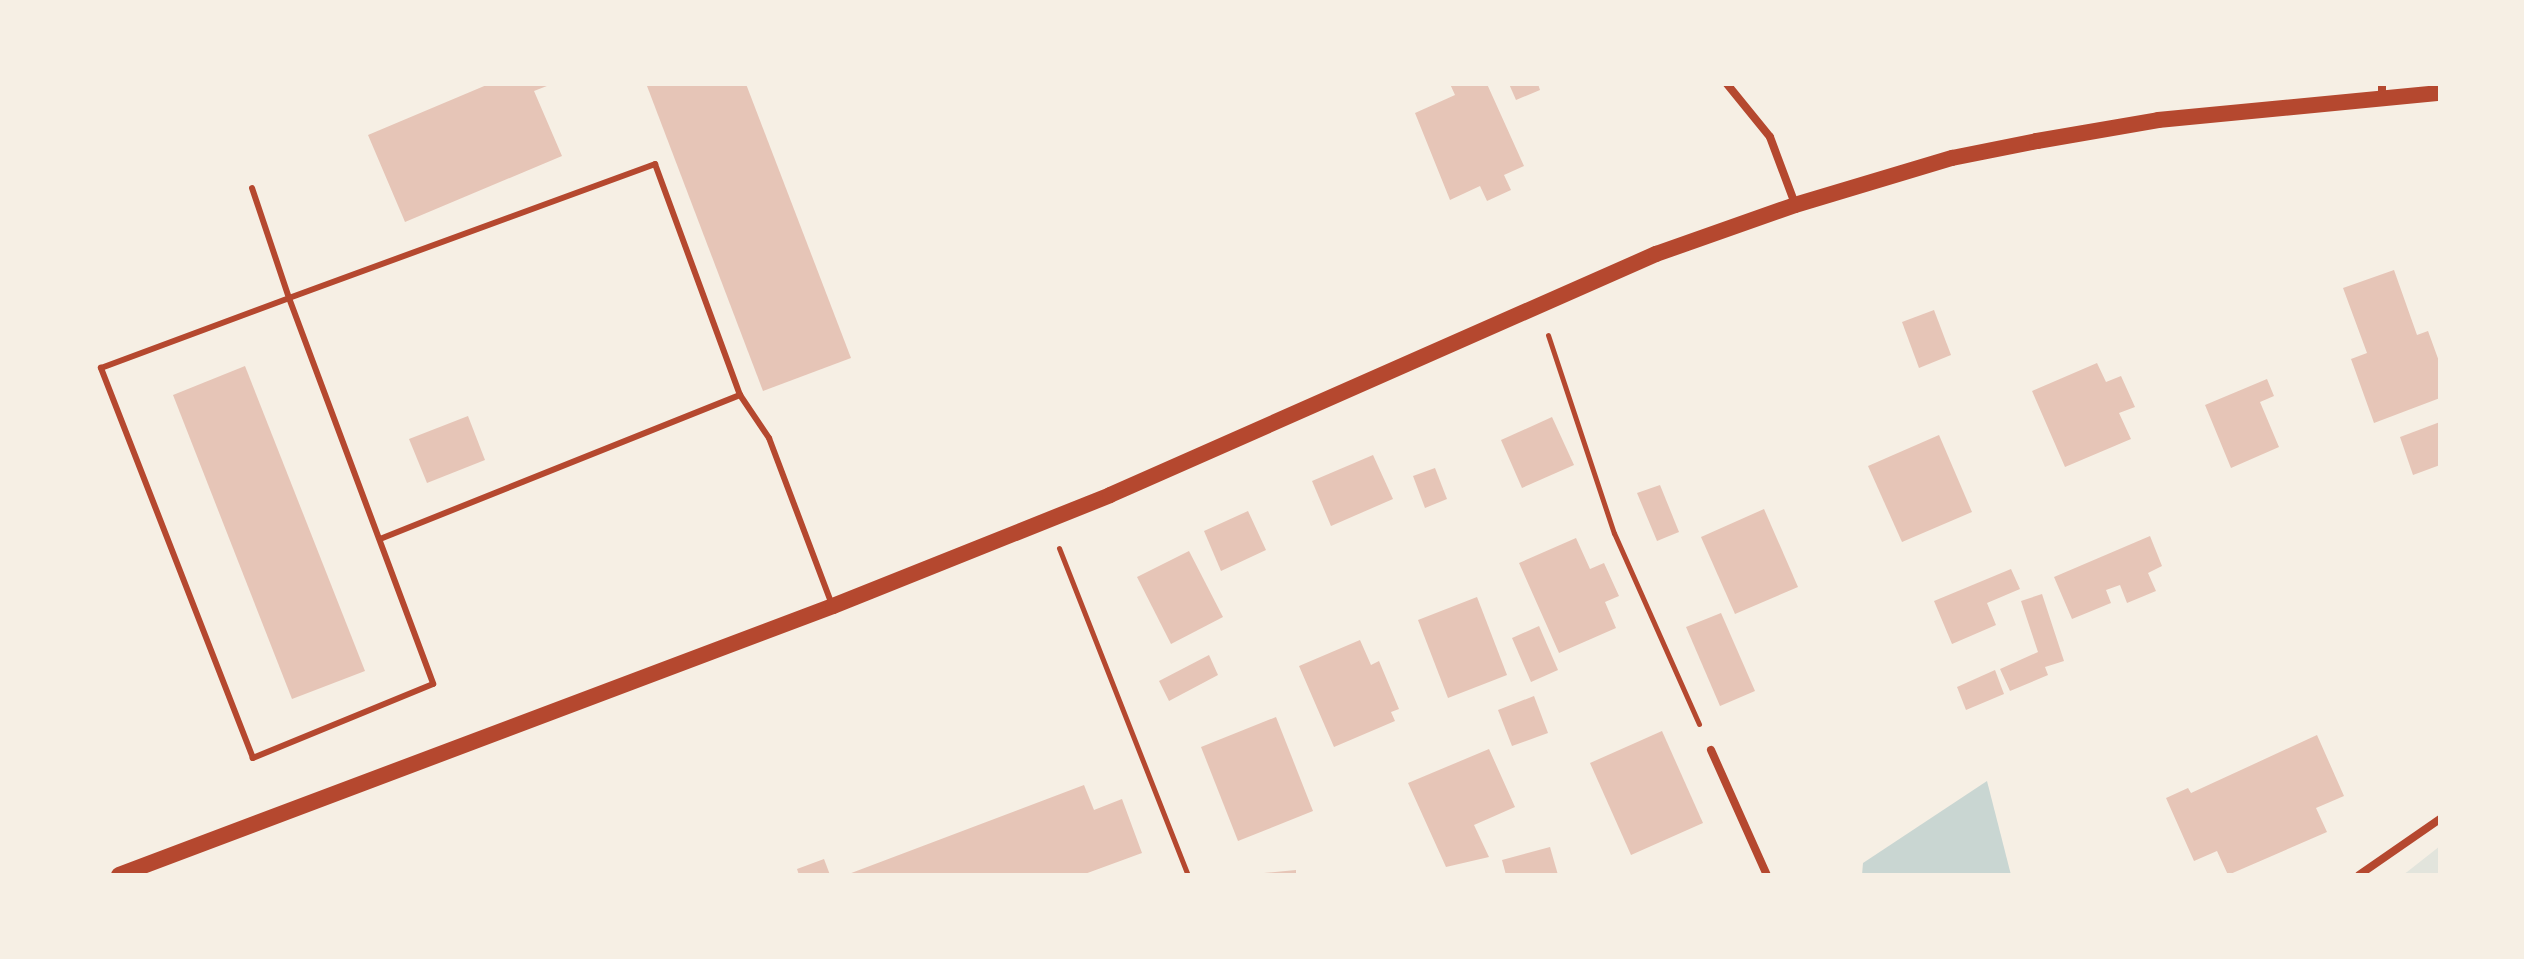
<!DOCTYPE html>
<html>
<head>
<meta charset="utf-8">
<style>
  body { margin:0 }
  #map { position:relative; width:2524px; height:959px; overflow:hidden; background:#f6efe4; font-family:"Varela Round",sans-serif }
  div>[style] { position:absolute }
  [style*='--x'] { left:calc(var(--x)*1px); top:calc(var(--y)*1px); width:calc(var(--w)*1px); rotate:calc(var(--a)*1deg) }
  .green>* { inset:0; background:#e2e4dc }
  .water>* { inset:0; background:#c9d6d2 }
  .building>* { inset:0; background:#e6c5b7 }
  .path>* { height:5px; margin:-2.5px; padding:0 2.5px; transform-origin:2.5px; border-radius:2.5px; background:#b5482f }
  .service>* { height:6px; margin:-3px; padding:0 3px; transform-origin:3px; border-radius:3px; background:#b5482f }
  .minor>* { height:8px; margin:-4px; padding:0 4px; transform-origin:4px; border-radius:4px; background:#b5482f }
  .secondary>* { height:16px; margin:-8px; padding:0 8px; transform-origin:8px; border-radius:8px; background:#b5482f }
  span { translate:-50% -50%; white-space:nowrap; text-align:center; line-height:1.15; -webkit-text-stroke:6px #f6efe4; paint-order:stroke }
  .frame { position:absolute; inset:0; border:86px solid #f6efe4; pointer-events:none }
</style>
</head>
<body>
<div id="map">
  <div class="green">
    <div style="clip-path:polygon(2440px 846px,2440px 875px,2402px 875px,2407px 872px)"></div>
  </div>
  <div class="water">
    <div style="clip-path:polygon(1987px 781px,2011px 875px,1862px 875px,1863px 863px)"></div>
  </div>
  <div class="building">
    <div style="clip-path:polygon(489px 84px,552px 84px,534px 91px,562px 156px,405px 222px,368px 135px)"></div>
    <div style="clip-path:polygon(746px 84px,851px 358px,763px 391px,647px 86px)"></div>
    <div style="clip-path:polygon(1450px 84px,1487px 84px,1524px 166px,1504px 175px,1511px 190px,1487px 201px,1480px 186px,1450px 200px,1415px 113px,1455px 95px)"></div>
    <div style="clip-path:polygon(1509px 84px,1538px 84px,1540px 90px,1516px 100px)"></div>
    <div style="clip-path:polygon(2394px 270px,2417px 335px,2428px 331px,2440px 364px,2440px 398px,2374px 423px,2351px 359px,2367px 353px,2343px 288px)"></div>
    <div style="clip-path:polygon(1934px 310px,1951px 355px,1919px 368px,1902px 322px)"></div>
    <div style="clip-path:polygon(2097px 363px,2106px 382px,2121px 376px,2135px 407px,2119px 413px,2131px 439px,2065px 467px,2032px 391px)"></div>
    <div style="clip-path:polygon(245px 366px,365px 671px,292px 699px,173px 395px)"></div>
    <div style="clip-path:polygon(2267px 379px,2274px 396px,2260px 402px,2279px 447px,2231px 468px,2205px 405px)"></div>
    <div style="clip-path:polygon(468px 416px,485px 460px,427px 483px,409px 439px)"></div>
    <div style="clip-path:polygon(1552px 417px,1574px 465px,1522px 488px,1501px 440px)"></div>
    <div style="clip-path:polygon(2440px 422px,2440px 465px,2413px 475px,2400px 437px)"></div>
    <div style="clip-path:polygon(1939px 435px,1972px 512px,1902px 542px,1868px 466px)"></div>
    <div style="clip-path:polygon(1373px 455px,1393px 499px,1331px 526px,1312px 481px)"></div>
    <div style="clip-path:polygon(1435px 468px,1447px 499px,1425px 508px,1413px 476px)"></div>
    <div style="clip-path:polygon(1660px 485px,1679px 532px,1657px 541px,1637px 493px)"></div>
    <div style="clip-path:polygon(1764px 509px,1798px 587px,1735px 614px,1701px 537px)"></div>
    <div style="clip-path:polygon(1248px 511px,1266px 550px,1221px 571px,1204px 531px)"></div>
    <div style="clip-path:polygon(2150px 536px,2162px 566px,2148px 573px,2156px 591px,2127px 603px,2120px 585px,2106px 590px,2111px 603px,2072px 619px,2054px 577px)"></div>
    <div style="clip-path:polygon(1576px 538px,1590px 569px,1604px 563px,1619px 596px,1605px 602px,1616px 628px,1559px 653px,1519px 563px)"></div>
    <div style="clip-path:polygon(1189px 551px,1223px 617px,1171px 644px,1137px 577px)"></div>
    <div style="clip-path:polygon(2011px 569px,2020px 589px,1987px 603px,1996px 625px,1952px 644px,1934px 601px)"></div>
    <div style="clip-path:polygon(2042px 594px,2064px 661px,2045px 667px,2048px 675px,2010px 691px,2000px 669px,2038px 652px,2021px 601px)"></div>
    <div style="clip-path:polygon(1477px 597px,1507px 675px,1448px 698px,1418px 620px)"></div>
    <div style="clip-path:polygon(1721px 613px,1755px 691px,1720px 706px,1686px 627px)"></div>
    <div style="clip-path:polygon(1539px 626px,1558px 670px,1531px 682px,1512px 638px)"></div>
    <div style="clip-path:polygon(1360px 640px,1371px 665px,1379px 661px,1399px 709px,1391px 712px,1395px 721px,1334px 747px,1299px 666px)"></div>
    <div style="clip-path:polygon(1209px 655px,1218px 675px,1169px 701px,1159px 681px)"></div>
    <div style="clip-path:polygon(1995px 670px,2004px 694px,1966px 710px,1957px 687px)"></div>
    <div style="clip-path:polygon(1534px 696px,1548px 733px,1512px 746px,1498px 710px)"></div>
    <div style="clip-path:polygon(1276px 717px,1313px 811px,1238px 841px,1201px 747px)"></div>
    <div style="clip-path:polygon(1662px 731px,1703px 823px,1631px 855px,1590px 763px)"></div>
    <div style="clip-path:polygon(2317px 735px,2344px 796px,2316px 808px,2327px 832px,2228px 875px,2217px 851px,2194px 861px,2166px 798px,2188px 788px,2191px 793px)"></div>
    <div style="clip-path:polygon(1489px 749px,1515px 807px,1474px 825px,1489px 857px,1446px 867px,1408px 783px)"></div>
    <div style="clip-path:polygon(1084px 785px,1094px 810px,1122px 799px,1142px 853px,1082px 875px,846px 875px)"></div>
    <div style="clip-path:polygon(1550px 847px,1558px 875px,1506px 875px,1502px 860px)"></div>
    <div style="clip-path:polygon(824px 859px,830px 875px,799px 875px,797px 869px)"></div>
    <div style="clip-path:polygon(1296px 870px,1296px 875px,1264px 875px,1264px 873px)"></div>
  </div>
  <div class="path">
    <div style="--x:1548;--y:335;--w:209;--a:71.6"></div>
    <div style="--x:1614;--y:533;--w:209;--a:66"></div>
    <div style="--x:1059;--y:548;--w:352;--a:68.5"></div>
  </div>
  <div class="service">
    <div style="--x:252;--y:188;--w:116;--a:71.4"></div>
    <div style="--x:289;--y:298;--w:412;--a:69.5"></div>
    <div style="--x:433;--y:684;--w:195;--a:157.7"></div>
    <div style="--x:253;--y:758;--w:419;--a:-111.3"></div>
    <div style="--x:101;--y:368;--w:201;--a:-20.4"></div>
    <div style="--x:289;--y:298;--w:390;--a:-20.1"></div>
    <div style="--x:655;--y:164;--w:246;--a:69.8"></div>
    <div style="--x:740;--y:395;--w:52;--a:56"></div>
    <div style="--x:769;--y:438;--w:178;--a:69.3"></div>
    <div style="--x:380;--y:539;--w:388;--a:-21.8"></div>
  </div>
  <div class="minor">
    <div style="--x:1727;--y:84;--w:68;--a:50.9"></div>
    <div style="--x:1770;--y:137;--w:72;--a:69.5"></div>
    <div style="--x:2382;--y:98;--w:14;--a:-90"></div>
    <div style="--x:1711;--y:750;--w:137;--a:65.9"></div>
    <div style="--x:2359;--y:875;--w:98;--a:-34.7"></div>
  </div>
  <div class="secondary">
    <div style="--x:119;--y:875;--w:763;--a:-20.64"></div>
    <div style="--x:833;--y:606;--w:298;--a:-21.8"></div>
    <div style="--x:1110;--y:495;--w:597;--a:-23.82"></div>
    <div style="--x:1656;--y:254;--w:147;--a:-19.4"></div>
    <div style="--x:1795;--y:205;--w:164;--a:-16.7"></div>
    <div style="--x:1952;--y:158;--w:87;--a:-11.3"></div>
    <div style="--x:2037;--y:141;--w:123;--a:-9.8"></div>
    <div style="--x:2158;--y:120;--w:283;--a:-5.5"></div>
  </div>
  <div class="frame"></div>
</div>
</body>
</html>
